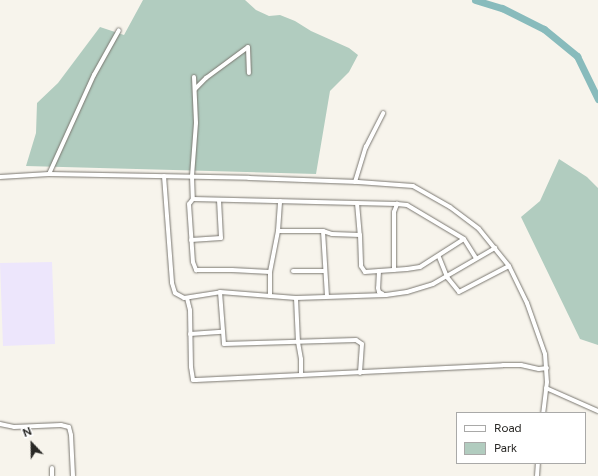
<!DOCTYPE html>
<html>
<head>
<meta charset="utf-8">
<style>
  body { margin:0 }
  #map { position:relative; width:598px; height:476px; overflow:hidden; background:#f7f4ec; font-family:Figtree,sans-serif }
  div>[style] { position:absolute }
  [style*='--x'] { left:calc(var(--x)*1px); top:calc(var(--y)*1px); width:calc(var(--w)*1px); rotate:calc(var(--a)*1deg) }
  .industrial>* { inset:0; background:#ede6fc }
  .green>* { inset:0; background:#b1ccbf }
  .river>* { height:7px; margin:-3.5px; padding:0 3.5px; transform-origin:3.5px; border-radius:3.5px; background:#88bbbc }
  .roads { filter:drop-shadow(0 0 1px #7a7770) drop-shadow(0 0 1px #7a7770) }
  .minor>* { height:4px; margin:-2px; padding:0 2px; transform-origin:2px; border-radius:2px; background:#fff }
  span { translate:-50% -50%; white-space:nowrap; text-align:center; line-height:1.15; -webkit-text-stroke:3px #fff; paint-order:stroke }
  .legend { position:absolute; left:456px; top:412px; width:130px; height:52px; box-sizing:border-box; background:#fff; border:1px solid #a9a9a8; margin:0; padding:5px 7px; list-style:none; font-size:12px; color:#292825 }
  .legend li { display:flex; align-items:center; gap:8px; height:20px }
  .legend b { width:20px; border:1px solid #a9a9a8 }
  .north { position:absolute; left:12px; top:424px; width:40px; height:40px; -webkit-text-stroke:3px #fff; paint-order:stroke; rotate:338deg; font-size:11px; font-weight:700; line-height:16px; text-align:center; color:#292825 }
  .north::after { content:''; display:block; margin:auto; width:14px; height:18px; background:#292825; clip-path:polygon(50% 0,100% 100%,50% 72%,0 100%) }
</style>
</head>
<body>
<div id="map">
  <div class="industrial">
    <div style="clip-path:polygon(52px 262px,55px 344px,3px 346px,0 263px)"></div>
  </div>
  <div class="green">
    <div style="clip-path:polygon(143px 0,245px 0,256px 10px,269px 16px,280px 15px,295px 21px,311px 31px,349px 48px,358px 55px,349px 72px,330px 91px,316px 174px,26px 166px,36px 133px,37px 103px,58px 83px,100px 27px,124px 35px)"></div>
    <div style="clip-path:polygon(559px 159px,587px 177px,598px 188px,598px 345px,580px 339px,521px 217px,540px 201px)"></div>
  </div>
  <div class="river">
    <div style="--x:475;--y:0;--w:28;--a:17"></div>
    <div style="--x:502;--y:8;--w:47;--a:26.6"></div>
    <div style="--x:544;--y:29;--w:43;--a:39.3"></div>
    <div style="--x:577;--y:56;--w:48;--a:64"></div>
  </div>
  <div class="roads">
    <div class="minor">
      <div style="--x:194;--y:77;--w:46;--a:87.5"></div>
      <div style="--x:196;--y:123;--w:53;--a:94.3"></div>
      <div style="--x:192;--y:176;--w:23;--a:88"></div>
      <div style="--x:193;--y:199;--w:6;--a:129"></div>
      <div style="--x:189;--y:204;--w:58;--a:86.1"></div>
      <div style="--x:193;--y:262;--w:9;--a:69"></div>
      <div style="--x:196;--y:270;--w:36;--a:0"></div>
      <div style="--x:232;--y:270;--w:38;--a:3"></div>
      <div style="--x:270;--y:272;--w:42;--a:-79"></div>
      <div style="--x:278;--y:231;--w:30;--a:-86"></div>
      <div style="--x:195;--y:89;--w:16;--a:-45"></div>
      <div style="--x:206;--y:78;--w:52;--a:-36.4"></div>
      <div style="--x:248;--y:47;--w:26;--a:88"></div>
      <div style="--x:49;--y:174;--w:109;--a:-65.6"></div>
      <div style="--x:94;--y:75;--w:51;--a:-60.9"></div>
      <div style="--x:164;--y:176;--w:107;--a:85.7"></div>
      <div style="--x:172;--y:283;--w:10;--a:73"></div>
      <div style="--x:175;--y:293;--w:10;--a:29"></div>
      <div style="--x:184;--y:298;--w:36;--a:-9"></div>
      <div style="--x:220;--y:292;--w:76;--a:4.5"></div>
      <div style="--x:296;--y:298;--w:90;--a:-1.9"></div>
      <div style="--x:386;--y:295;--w:21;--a:-8"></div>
      <div style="--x:407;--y:292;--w:27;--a:-17"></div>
      <div style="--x:433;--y:284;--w:72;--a:-30.1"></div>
      <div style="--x:0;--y:177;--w:49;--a:-3.5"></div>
      <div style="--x:49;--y:174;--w:200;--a:1.1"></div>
      <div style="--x:249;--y:178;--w:109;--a:2.1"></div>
      <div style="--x:358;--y:182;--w:55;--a:4.2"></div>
      <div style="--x:413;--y:186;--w:43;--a:29.6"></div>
      <div style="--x:450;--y:207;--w:36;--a:37"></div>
      <div style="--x:479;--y:229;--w:48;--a:51"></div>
      <div style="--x:509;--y:266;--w:41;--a:64.1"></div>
      <div style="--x:527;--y:303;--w:54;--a:70.6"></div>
      <div style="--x:545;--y:354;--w:28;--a:86"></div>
      <div style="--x:547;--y:382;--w:31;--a:97"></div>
      <div style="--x:355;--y:182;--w:37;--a:-73"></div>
      <div style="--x:366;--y:147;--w:38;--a:-63"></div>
      <div style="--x:193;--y:199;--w:204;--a:1.4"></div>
      <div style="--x:357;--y:203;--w:32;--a:85"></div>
      <div style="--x:278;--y:231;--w:45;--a:0"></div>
      <div style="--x:323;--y:231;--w:9;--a:18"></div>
      <div style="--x:332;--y:234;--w:28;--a:2"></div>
      <div style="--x:360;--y:235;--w:31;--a:88"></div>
      <div style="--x:361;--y:266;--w:7;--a:56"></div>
      <div style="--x:365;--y:272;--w:42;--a:-4.1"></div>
      <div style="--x:407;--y:269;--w:13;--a:-9"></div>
      <div style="--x:420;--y:267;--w:52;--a:-32.5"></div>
      <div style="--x:323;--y:231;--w:65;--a:86.5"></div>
      <div style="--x:191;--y:240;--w:30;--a:-4"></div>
      <div style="--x:221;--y:238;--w:38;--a:-93"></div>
      <div style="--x:439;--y:257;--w:22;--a:68"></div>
      <div style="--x:447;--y:277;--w:19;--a:51"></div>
      <div style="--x:459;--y:292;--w:56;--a:-27.5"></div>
      <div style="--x:394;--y:270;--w:58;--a:-90"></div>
      <div style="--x:394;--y:212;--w:9;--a:-69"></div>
      <div style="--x:397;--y:204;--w:10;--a:6"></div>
      <div style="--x:407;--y:205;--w:66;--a:30.8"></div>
      <div style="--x:464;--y:239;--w:22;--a:58"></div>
      <div style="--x:293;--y:271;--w:32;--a:0"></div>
      <div style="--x:379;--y:271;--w:17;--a:93"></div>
      <div style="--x:378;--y:288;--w:4;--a:76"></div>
      <div style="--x:379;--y:292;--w:4;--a:27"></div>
      <div style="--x:220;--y:292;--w:52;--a:85.6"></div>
      <div style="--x:224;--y:344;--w:132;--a:-1.7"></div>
      <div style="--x:356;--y:340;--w:7;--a:34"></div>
      <div style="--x:362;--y:344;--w:29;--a:94"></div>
      <div style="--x:270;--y:296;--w:24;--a:-90"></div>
      <div style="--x:187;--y:298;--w:12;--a:76"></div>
      <div style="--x:190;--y:310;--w:57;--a:89"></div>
      <div style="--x:191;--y:367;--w:13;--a:81"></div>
      <div style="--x:193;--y:380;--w:3;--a:0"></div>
      <div style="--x:196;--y:380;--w:105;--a:-2.7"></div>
      <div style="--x:301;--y:375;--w:16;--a:-90"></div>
      <div style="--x:301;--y:359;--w:17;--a:-100"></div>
      <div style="--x:298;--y:342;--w:44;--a:-92.6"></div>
      <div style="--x:190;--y:334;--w:32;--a:-4"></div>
      <div style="--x:301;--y:375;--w:202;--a:-2.8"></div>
      <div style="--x:503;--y:365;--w:18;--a:0"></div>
      <div style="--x:521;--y:365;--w:18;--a:13"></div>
      <div style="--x:539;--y:369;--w:8;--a:-7"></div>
      <div style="--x:546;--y:388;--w:57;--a:23.9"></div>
      <div style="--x:0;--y:424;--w:14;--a:12"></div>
      <div style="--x:14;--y:427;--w:47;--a:-2.4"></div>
      <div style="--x:61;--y:425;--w:8;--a:14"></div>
      <div style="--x:69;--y:427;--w:8;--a:76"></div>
      <div style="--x:71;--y:435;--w:41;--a:87.2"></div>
      <div style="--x:52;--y:468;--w:8;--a:90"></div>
      <div style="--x:537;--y:476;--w:13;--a:-86"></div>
    </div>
  </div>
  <ul class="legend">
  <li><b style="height:5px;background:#fff"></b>Road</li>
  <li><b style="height:11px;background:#b1ccbf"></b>Park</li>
  </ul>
  <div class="north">N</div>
</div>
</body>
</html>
